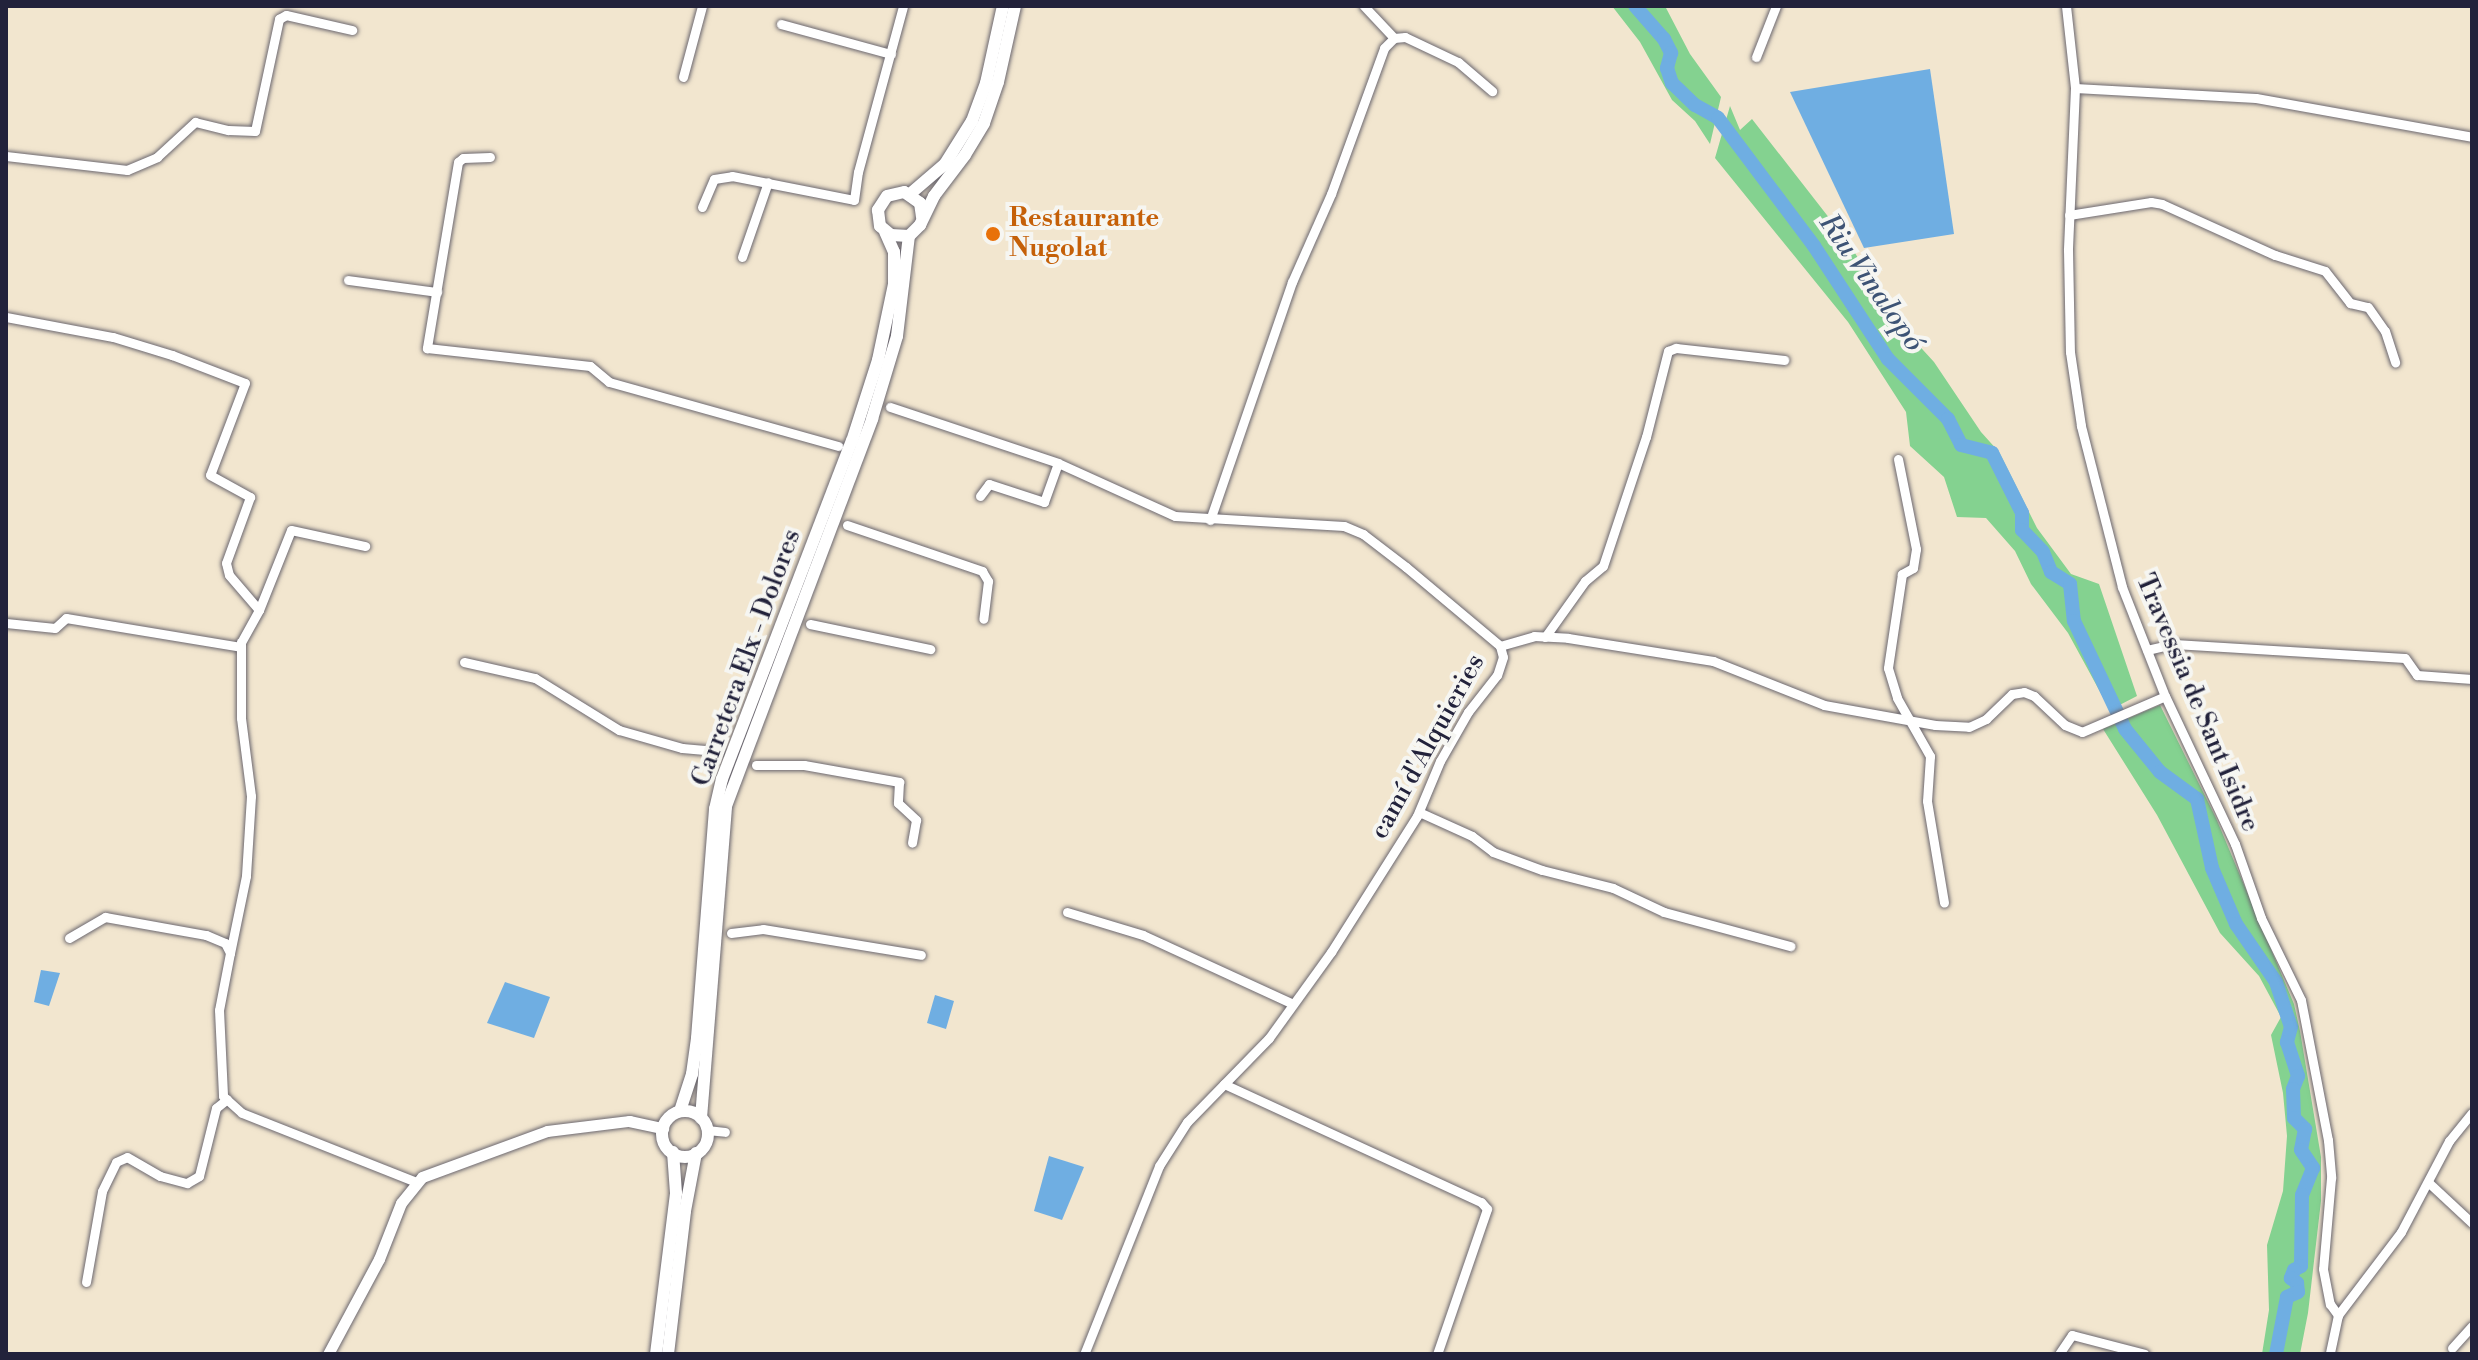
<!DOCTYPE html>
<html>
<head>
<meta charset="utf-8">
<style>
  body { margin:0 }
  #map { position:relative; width:2478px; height:1360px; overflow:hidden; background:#f2e6cf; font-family:"Libre Bodoni",serif }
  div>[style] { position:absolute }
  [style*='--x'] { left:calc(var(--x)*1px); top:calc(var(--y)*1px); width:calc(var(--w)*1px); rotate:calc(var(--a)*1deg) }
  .green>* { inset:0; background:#84d290 }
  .water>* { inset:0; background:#6faee2 }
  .river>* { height:14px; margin:-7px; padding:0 7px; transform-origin:7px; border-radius:7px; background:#6faee2 }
  .roads { filter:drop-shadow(0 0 2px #6b676f) drop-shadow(0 0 2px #6b676f) }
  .minor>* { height:9px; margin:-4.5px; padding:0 4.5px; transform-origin:4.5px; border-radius:4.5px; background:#fff }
  .tertiary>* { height:11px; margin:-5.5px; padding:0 5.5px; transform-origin:5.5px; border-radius:5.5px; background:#fff }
  .secondary>* { height:12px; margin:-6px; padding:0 6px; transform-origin:6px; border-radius:6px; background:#fff }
  .secondary>.ring { margin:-6px; padding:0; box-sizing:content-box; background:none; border:12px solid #fff; border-radius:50% }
  .dots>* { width:22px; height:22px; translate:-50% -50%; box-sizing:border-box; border:4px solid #f6f6f2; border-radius:50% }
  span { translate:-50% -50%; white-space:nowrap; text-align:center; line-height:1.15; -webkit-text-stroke:8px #f6f6f2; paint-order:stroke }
  .food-label { font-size:26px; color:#c56008; font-weight:700 }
  .left { translate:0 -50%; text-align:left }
  .street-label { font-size:26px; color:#22223b }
  .water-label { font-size:28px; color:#3d5375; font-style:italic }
  .frame { position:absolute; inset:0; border:8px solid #22223b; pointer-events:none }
</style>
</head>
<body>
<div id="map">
  <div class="green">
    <div style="clip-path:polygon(1612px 6px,1665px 6px,1690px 54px,1721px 97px,1710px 144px,1695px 121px,1672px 100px,1640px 42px)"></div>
    <div style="clip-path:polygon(1730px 106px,1740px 130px,1752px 119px,1851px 246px,1891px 315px,1934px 362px,1981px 432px,1999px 452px,2037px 528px,2071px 574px,2099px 584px,2137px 696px,2110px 710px,2068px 633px,2031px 584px,2015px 551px,1986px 518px,1957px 517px,1944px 477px,1910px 446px,1906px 412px,1848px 322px,1715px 158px)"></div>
    <div style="clip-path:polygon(2160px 705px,2216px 818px,2294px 1004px,2300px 1031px,2321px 1157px,2321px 1201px,2308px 1313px,2300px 1354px,2262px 1354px,2269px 1310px,2267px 1245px,2283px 1191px,2287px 1136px,2283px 1093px,2271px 1035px,2281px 1017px,2259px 976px,2220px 933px,2157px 815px,2103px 729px)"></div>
  </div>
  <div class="water">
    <div style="clip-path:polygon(1930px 69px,1954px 234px,1864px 248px,1790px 92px)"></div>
    <div style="clip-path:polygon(41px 970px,60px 973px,49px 1006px,34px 1002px)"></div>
    <div style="clip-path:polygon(505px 982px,550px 997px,534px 1038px,487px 1023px)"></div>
    <div style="clip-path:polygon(935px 995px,954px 1001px,946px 1029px,927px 1023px)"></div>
    <div style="clip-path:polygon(1049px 1156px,1084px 1167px,1062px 1220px,1034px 1211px)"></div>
  </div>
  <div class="river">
    <div style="--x:1635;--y:6;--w:44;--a:48.7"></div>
    <div style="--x:1664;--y:39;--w:16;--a:63"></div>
    <div style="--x:1671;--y:53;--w:16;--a:105"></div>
    <div style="--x:1667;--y:68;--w:16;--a:72"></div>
    <div style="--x:1672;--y:83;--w:32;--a:44"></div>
    <div style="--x:1695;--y:105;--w:26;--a:29"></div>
    <div style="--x:1718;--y:118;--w:160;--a:53.1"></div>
    <div style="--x:1814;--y:246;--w:135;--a:56.8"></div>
    <div style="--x:1888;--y:359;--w:85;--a:45"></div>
    <div style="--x:1948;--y:419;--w:29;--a:63"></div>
    <div style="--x:1961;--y:445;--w:32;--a:14"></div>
    <div style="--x:1992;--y:453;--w:67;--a:63.4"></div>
    <div style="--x:2022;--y:513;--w:17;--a:90"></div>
    <div style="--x:2022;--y:530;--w:30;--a:46"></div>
    <div style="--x:2043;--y:552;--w:22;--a:68"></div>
    <div style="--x:2051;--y:572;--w:22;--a:32"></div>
    <div style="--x:2070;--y:584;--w:37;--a:84"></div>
    <div style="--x:2074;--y:621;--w:119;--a:64.7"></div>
    <div style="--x:2125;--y:729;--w:55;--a:50.9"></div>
    <div style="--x:2160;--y:772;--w:46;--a:36.1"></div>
    <div style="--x:2197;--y:799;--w:71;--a:77.7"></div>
    <div style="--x:2212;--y:868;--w:61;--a:66.8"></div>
    <div style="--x:2236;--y:924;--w:70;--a:55.4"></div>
    <div style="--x:2276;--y:982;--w:47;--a:71.6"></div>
    <div style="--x:2291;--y:1027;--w:16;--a:105"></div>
    <div style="--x:2287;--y:1042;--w:36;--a:72"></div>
    <div style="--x:2298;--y:1076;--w:14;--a:111"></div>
    <div style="--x:2293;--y:1089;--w:29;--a:88"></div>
    <div style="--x:2294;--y:1118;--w:16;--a:45"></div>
    <div style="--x:2305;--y:1129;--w:21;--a:101"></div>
    <div style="--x:2301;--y:1150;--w:22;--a:56"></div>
    <div style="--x:2313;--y:1168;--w:29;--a:112"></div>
    <div style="--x:2302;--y:1195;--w:71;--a:90.8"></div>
    <div style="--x:2301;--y:1266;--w:8;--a:150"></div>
    <div style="--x:2294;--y:1270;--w:9;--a:111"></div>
    <div style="--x:2291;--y:1278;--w:8;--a:40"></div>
    <div style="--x:2297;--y:1283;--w:9;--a:84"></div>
    <div style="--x:2298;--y:1292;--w:12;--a:156"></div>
    <div style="--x:2287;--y:1297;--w:58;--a:100.9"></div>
  </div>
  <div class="roads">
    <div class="minor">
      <div style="--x:1364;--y:6;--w:44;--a:46.8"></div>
      <div style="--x:2066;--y:6;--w:82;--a:83.7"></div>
      <div style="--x:2075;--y:88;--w:162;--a:92.5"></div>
      <div style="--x:2068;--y:250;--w:102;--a:88.9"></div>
      <div style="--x:2070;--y:352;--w:75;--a:81.5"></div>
      <div style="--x:2081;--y:426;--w:166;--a:75.7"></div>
      <div style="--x:2122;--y:587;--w:117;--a:68.5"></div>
      <div style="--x:2165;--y:696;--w:164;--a:64.7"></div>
      <div style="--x:2235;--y:844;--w:78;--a:70.6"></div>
      <div style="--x:2261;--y:918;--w:91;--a:64"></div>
      <div style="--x:2301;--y:1000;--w:143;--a:79.1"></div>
      <div style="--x:2328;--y:1140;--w:38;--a:85"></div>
      <div style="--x:2331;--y:1178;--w:91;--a:95"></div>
      <div style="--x:2323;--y:1269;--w:36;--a:79"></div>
      <div style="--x:2330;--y:1304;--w:14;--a:54"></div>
      <div style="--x:2338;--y:1315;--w:40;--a:102"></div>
      <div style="--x:781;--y:24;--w:114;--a:15.3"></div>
      <div style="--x:1756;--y:57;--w:55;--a:-68.6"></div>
      <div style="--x:683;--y:77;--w:73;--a:-75"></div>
      <div style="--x:2075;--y:88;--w:181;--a:3.2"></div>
      <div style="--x:2256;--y:98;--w:219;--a:10.2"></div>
      <div style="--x:6;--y:156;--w:122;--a:6.6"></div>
      <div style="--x:127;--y:170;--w:33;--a:-23"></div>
      <div style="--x:157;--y:157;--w:52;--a:-42.6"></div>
      <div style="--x:195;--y:122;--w:34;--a:14"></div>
      <div style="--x:228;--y:130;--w:27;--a:2"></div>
      <div style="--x:255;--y:131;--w:115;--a:-77.9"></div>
      <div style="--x:279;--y:19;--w:8;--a:-30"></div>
      <div style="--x:286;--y:15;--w:68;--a:12.8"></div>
      <div style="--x:490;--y:157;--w:27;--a:178"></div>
      <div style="--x:463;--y:158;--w:6;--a:141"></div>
      <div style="--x:458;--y:162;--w:189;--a:99.5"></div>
      <div style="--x:427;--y:348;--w:164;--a:6.3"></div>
      <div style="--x:590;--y:366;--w:25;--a:40"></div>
      <div style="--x:609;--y:382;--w:238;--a:15.6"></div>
      <div style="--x:702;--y:207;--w:30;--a:-67"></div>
      <div style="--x:714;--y:179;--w:18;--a:-9"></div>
      <div style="--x:732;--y:176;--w:124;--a:11.1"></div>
      <div style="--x:854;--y:200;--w:28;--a:-82"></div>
      <div style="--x:858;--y:172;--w:172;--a:-74.8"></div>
      <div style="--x:2069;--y:215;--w:83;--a:-9"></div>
      <div style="--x:2151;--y:202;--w:11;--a:10"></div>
      <div style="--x:2162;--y:204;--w:124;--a:24.3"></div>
      <div style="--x:2275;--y:255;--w:52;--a:17.7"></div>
      <div style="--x:2325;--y:271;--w:41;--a:52"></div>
      <div style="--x:2350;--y:303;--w:18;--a:13"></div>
      <div style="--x:2368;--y:307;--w:29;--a:55"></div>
      <div style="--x:2385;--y:331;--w:33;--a:72"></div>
      <div style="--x:742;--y:257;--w:79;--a:-70.9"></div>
      <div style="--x:348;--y:280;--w:90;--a:7.7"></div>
      <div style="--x:6;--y:317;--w:109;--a:10.6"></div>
      <div style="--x:113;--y:337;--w:62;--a:17"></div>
      <div style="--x:172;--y:355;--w:78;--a:21"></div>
      <div style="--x:245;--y:383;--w:98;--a:110.8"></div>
      <div style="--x:210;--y:475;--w:46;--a:28.8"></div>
      <div style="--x:250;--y:497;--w:70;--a:110"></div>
      <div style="--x:226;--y:563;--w:12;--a:76"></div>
      <div style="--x:229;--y:575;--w:46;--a:49.4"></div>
      <div style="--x:259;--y:610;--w:37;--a:119"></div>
      <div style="--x:241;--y:642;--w:76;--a:90"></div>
      <div style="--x:241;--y:718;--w:79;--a:82.7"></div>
      <div style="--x:251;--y:796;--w:80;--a:93.6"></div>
      <div style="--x:246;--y:876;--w:79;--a:101.7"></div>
      <div style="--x:890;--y:407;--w:177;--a:18.4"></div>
      <div style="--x:1058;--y:463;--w:128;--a:24.4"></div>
      <div style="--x:1175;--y:516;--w:169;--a:3.4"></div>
      <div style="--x:1344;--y:526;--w:21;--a:23"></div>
      <div style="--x:1363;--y:534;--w:54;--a:37.5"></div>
      <div style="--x:1406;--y:567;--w:123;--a:40"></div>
      <div style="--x:1500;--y:646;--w:11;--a:75"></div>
      <div style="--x:1503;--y:657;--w:19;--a:108"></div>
      <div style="--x:1497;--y:675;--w:47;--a:128.1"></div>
      <div style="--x:1468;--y:712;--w:56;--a:119.7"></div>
      <div style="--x:1440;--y:761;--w:60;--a:112.7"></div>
      <div style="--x:1417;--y:816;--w:161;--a:122.3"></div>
      <div style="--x:1331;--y:952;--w:106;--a:125.8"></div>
      <div style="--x:1269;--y:1038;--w:117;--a:134.3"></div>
      <div style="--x:1187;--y:1122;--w:52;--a:122.5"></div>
      <div style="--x:1159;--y:1166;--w:202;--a:111.7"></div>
      <div style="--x:1898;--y:459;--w:92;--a:78.7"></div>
      <div style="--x:1916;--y:549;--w:19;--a:99"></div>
      <div style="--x:1913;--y:568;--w:13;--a:151"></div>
      <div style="--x:1902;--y:574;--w:95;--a:98.5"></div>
      <div style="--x:1888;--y:668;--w:31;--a:73"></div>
      <div style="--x:1897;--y:698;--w:67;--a:60.4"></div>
      <div style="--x:1930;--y:756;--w:45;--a:93.8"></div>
      <div style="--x:1927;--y:801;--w:103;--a:80.5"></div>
      <div style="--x:980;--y:496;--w:15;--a:-53"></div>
      <div style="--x:989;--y:484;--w:58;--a:18.1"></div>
      <div style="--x:1044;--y:502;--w:41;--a:-70.3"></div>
      <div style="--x:1210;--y:520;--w:252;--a:-71"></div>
      <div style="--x:1292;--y:282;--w:96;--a:-66.1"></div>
      <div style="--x:1331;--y:194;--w:155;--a:-70"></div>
      <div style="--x:1384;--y:48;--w:14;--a:-45"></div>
      <div style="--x:1394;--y:38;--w:11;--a:-5"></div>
      <div style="--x:1405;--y:37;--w:59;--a:25.3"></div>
      <div style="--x:1458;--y:62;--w:45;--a:40.5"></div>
      <div style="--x:847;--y:525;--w:143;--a:18.8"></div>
      <div style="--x:982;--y:571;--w:12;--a:59"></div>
      <div style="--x:988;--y:581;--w:38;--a:97"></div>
      <div style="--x:259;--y:610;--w:86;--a:-68.2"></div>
      <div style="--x:291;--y:530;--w:76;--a:12.2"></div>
      <div style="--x:6;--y:623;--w:49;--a:5.8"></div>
      <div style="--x:55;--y:628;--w:15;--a:-42"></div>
      <div style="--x:66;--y:618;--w:177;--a:9.4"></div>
      <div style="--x:810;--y:624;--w:123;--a:11.8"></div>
      <div style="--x:1545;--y:637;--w:69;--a:-54.5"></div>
      <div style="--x:1585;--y:581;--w:23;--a:-40"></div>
      <div style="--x:1603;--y:566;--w:136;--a:-71.6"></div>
      <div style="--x:1646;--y:437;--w:89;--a:-75.7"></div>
      <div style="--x:1668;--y:351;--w:9;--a:-21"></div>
      <div style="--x:1676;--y:348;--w:109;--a:6.3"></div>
      <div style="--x:1500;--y:646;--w:35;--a:-16"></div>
      <div style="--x:1534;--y:636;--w:34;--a:3"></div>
      <div style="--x:1568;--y:638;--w:147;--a:9"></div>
      <div style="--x:1713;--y:661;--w:119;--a:21.6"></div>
      <div style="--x:1824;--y:705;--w:113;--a:10.2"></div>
      <div style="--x:1935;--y:725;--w:34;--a:3"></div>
      <div style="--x:1969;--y:727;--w:19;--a:-25"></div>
      <div style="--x:1986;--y:719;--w:36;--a:-44"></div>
      <div style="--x:2012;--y:694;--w:12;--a:-9"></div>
      <div style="--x:2024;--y:692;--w:11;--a:22"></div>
      <div style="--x:2034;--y:696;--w:42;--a:43.1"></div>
      <div style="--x:2065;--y:725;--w:18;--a:22"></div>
      <div style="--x:2082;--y:732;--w:90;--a:-23.4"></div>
      <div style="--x:2147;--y:650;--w:28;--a:-13"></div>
      <div style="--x:2174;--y:644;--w:231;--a:3.5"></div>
      <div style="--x:2405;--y:658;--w:21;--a:55"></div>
      <div style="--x:2417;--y:675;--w:55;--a:4.2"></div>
      <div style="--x:464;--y:662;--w:73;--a:12.7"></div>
      <div style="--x:535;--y:678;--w:99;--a:31.8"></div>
      <div style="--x:619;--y:730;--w:66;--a:15.9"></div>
      <div style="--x:682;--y:748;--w:37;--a:5"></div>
      <div style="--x:756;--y:765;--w:48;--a:0"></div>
      <div style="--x:804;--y:765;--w:97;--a:10.1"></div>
      <div style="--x:899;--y:782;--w:21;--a:93"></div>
      <div style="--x:898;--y:803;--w:25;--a:43"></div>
      <div style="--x:916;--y:820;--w:23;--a:100"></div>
      <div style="--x:1419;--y:812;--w:58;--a:24.4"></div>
      <div style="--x:1472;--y:836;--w:26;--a:37"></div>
      <div style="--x:1493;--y:852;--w:52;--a:20.2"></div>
      <div style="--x:1542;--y:870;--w:73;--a:14.2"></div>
      <div style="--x:1613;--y:888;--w:56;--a:25.2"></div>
      <div style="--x:1664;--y:912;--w:131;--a:15.1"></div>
      <div style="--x:1067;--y:912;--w:79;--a:16.8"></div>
      <div style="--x:1143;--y:935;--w:165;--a:24.7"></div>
      <div style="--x:731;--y:933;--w:32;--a:-7"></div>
      <div style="--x:763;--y:929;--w:160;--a:9.3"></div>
      <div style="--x:69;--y:938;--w:42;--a:-30.3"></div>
      <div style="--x:105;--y:917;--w:103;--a:10.1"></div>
      <div style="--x:206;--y:935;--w:21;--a:23"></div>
      <div style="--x:225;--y:943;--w:11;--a:63"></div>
      <div style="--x:230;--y:953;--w:58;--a:100.9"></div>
      <div style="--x:219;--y:1010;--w:86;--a:87.3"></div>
      <div style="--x:223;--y:1096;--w:25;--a:42"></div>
      <div style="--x:242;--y:1113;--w:187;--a:21.6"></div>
      <div style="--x:1224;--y:1084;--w:283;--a:24.7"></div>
      <div style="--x:1481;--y:1202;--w:9;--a:49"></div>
      <div style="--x:1487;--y:1209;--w:153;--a:109"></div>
      <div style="--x:707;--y:1130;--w:18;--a:6"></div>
      <div style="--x:2428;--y:1182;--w:60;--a:43"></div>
      <div style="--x:86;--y:1282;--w:92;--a:-80"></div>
      <div style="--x:102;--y:1191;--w:32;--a:-64"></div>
      <div style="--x:116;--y:1162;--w:12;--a:-24"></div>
      <div style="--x:127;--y:1157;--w:38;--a:30"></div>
      <div style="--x:160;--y:1176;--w:28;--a:15"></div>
      <div style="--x:187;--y:1183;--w:14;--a:-30"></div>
      <div style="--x:199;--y:1176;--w:70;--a:-76"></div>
      <div style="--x:216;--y:1108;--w:14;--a:-39"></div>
      <div style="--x:2338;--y:1315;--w:104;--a:-52.8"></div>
      <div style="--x:2401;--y:1232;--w:103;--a:-62.2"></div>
      <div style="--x:2449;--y:1141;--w:36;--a:-51"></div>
      <div style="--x:2452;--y:1348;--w:30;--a:-48"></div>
      <div style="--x:2059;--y:1354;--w:23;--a:-56"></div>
      <div style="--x:2072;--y:1335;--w:75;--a:14.6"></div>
    </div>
    <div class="tertiary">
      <div style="--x:328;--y:1354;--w:108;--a:-61.8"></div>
      <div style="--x:379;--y:1259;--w:60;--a:-68.6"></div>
      <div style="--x:401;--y:1203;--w:33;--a:-51"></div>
      <div style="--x:422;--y:1177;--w:133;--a:-20.2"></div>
      <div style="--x:547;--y:1131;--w:83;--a:-7"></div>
      <div style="--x:629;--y:1121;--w:35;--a:12"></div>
    </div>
    <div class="secondary">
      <div style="--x:910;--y:194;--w:46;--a:-40.6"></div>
      <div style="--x:945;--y:164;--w:51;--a:-57.9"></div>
      <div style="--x:972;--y:121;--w:40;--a:-69.8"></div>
      <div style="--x:986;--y:83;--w:79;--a:-77.6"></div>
      <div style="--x:922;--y:217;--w:14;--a:-98"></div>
      <div style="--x:920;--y:203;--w:19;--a:-145"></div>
      <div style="--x:904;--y:192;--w:17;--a:167"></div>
      <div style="--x:887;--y:196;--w:17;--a:123"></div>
      <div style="--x:878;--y:210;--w:16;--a:83"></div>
      <div style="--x:880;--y:226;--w:14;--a:39"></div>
      <div style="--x:891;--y:235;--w:18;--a:3"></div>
      <div style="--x:909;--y:236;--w:16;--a:-45"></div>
      <div style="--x:920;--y:225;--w:32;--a:-64"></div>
      <div style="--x:934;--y:196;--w:51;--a:-52.9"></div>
      <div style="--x:965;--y:155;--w:37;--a:-59"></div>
      <div style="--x:984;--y:123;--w:43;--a:-71.1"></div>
      <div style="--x:998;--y:82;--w:78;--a:-77.4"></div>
      <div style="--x:680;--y:1111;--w:39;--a:-72"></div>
      <div style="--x:692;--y:1074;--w:36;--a:-82"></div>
      <div style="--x:697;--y:1038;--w:230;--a:-85.5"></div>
      <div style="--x:715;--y:809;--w:31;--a:-77"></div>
      <div style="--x:722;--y:779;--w:362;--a:-69"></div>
      <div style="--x:852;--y:441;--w:85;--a:-72.2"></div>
      <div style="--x:878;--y:360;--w:78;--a:-78.1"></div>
      <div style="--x:894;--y:284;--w:32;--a:-90"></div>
      <div style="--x:894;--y:252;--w:22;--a:-114"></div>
      <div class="ring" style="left:662px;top:1111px;width:34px;height:34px"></div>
      <div style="--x:701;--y:1118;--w:313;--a:-85.4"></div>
      <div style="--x:726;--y:806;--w:414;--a:-69.3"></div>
      <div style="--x:872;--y:419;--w:87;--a:-73.2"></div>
      <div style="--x:897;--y:336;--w:101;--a:-83.2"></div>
      <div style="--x:656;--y:1354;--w:162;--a:-82.9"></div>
      <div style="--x:676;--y:1193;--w:41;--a:-94.2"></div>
      <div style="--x:668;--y:1354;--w:144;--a:-83.2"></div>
      <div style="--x:685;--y:1211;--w:59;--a:-79.3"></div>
    </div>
  </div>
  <div class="dots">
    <div style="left:993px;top:234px;background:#e8710a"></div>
  </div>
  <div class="food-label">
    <span class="left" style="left:1009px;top:234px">Restaurante<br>Nugolat</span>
  </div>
  <div class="street-label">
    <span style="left:747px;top:658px;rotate:-70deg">Carretera Elx - Dolores</span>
    <span style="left:2197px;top:703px;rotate:67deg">Travessia de Sant Isidre</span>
    <span style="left:1428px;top:747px;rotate:-61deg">camí d'Alquieries</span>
  </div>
  <div class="water-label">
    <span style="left:1871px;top:283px;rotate:55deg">Riu Vinalopó</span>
  </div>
  <div class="frame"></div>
</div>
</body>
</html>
